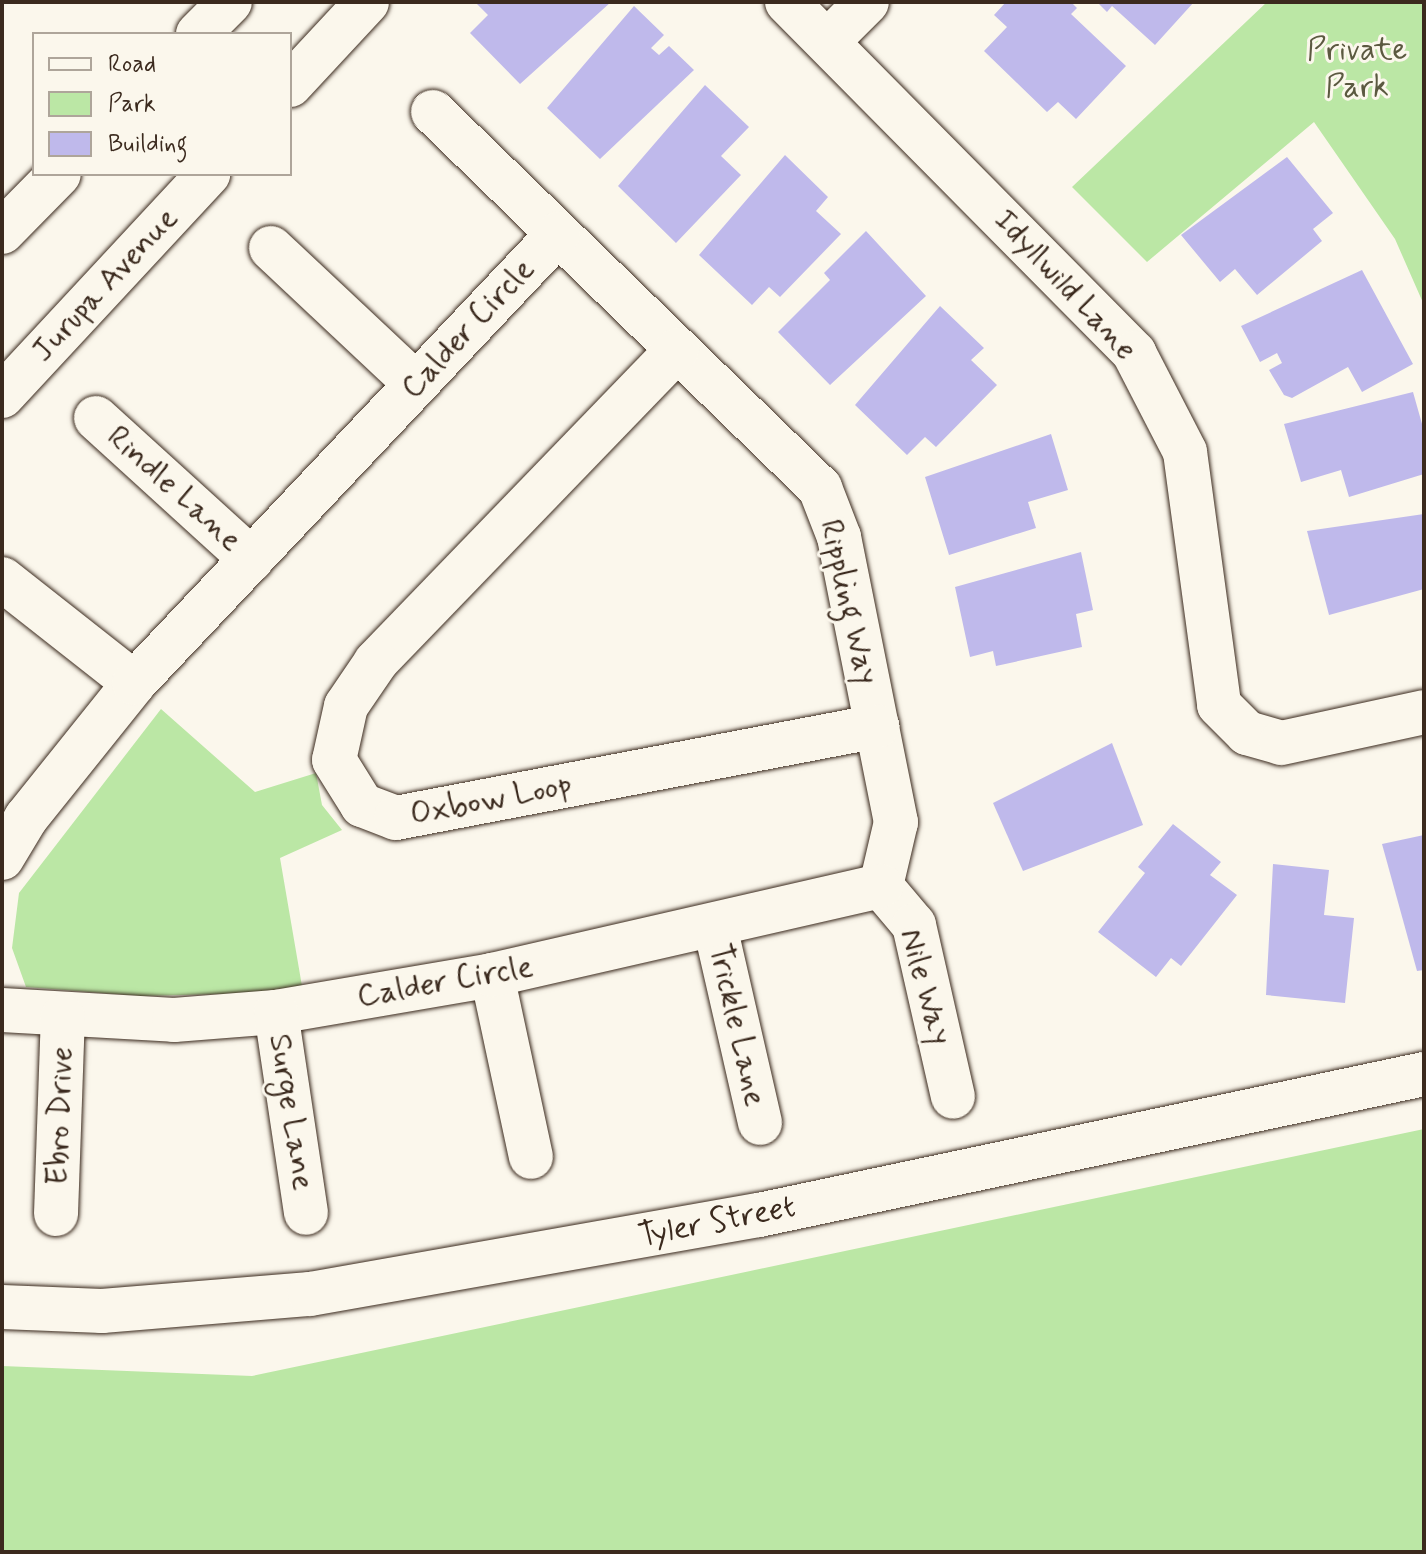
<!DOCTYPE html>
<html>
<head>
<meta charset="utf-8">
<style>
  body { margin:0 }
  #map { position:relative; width:1426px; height:1554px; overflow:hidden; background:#fbf7ec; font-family:Mynerve,sans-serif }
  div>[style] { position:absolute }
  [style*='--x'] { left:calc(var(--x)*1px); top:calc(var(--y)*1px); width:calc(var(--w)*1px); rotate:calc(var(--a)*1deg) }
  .green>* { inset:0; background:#bbe7a5 }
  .building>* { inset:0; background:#bfb9eb }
  .roads { filter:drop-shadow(0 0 2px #3b2a1e) drop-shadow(0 0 2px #3b2a1e) }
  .minor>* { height:44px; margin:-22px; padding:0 22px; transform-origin:22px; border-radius:22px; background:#fbf7ec }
  .secondary>* { height:44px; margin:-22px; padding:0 22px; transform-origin:22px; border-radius:22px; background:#fbf7ec }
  span { translate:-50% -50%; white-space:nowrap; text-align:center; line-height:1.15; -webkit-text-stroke:6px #fbf7ec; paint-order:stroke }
  .park-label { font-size:32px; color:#5b5940 }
  .street-label { font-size:32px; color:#3b2a1e }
  .frame { position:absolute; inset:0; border:4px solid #3b2a1e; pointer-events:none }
  .legend { position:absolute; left:32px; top:32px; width:260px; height:144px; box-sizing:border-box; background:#fbf7ec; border:2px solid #aea59a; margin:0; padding:10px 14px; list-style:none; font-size:24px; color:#3b2a1e }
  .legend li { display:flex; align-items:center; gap:16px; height:40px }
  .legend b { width:40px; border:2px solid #aea59a }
</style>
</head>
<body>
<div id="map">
  <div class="green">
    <div style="clip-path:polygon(1267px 2px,1424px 2px,1424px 305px,1395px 239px,1314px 122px,1147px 262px,1072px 187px)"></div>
    <div style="clip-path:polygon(161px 709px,255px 792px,316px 773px,322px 805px,342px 830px,280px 858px,303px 992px,140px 996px,26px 987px,12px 948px,19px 893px)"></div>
    <div style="clip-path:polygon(1424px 1129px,1424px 1552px,2px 1552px,2px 1366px,252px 1376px)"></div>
  </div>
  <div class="building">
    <div style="clip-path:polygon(475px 2px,611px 2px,520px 84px,470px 33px,488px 15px)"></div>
    <div style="clip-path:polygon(1006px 2px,1071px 2px,1077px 8px,1071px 14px,1126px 66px,1076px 119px,1058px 102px,1047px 112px,984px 51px,1007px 27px,994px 15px)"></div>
    <div style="clip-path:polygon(1097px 2px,1194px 2px,1155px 45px,1112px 6px,1107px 12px)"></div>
    <div style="clip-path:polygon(634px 6px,664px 35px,651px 48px,659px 55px,669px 46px,694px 70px,600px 159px,547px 108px)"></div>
    <div style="clip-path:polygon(705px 85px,749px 127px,721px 156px,741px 175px,676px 243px,618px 186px)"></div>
    <div style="clip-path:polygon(785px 155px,828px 197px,816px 211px,841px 234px,780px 297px,769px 287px,752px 305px,699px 255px)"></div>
    <div style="clip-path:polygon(1287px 157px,1333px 213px,1313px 229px,1322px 241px,1257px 295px,1235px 269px,1220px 282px,1181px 235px)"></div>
    <div style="clip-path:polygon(866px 231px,926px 296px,830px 385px,778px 332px,830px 280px,824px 273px)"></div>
    <div style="clip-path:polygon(1362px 270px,1413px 364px,1362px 392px,1348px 367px,1292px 398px,1284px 395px,1269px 370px,1282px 363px,1277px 353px,1260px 362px,1241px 326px)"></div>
    <div style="clip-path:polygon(940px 306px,984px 348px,971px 360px,997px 385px,936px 447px,925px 437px,907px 455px,855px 405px)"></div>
    <div style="clip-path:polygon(1413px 392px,1424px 431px,1424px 474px,1349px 497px,1341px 470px,1301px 482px,1284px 424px)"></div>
    <div style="clip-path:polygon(1051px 434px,1068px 490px,1028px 502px,1036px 528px,949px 555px,925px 477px)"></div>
    <div style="clip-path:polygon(1424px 514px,1424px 589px,1329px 615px,1307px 531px)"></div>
    <div style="clip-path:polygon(1081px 552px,1093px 610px,1076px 614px,1082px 647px,996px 666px,993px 651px,970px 657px,955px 587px)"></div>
    <div style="clip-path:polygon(1112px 743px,1143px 825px,1023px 871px,993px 803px)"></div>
    <div style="clip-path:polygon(1173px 824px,1221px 862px,1210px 875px,1237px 895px,1181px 966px,1171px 958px,1156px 977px,1098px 932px,1145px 873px,1138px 867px)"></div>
    <div style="clip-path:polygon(1424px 835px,1424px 970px,1417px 971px,1382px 844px)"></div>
    <div style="clip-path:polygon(1273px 864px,1329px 870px,1324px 915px,1354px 918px,1345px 1003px,1266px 995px)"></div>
  </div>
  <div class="roads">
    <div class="minor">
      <div style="--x:787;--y:2;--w:494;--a:45.3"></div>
      <div style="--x:1134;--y:353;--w:111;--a:62.7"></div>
      <div style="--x:1185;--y:452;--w:255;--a:82.3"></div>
      <div style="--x:1219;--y:705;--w:40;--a:45"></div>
      <div style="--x:1247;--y:733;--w:35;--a:16"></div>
      <div style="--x:1281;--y:743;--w:146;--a:-12.2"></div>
      <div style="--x:828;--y:41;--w:55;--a:-45"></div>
      <div style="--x:433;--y:112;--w:540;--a:44.17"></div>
      <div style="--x:820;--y:488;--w:53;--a:68.8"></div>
      <div style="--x:839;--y:537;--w:291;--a:78.7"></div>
      <div style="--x:896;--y:822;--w:66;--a:103.2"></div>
      <div style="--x:271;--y:248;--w:199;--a:43.2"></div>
      <div style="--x:677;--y:350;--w:434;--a:134"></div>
      <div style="--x:376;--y:662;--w:53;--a:124.3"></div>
      <div style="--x:346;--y:706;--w:55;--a:102.5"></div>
      <div style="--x:334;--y:760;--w:53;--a:58.1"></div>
      <div style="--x:362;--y:805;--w:36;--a:21"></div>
      <div style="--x:396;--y:818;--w:490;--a:-10.8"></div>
      <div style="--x:96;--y:418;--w:210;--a:42.3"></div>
      <div style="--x:2;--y:579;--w:168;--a:38.2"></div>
      <div style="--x:2;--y:858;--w:47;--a:-59"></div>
      <div style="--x:26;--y:818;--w:173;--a:-51.3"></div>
      <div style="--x:134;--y:683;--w:618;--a:-46.64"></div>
      <div style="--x:881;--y:886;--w:51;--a:49.8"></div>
      <div style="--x:914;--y:925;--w:176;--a:77.2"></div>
      <div style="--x:715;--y:926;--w:202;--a:77.1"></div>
      <div style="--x:492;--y:975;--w:186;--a:77.9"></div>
      <div style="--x:2;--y:1010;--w:172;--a:3.3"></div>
      <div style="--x:174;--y:1020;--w:102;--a:-4.5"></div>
      <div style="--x:276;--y:1012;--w:219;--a:-9.7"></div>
      <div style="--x:492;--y:975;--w:399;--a:-12.9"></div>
      <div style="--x:276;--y:1012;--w:203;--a:81.5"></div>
      <div style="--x:56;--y:1214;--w:197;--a:-88"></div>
    </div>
    <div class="secondary">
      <div style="--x:198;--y:34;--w:45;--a:-45"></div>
      <div style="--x:290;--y:85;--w:113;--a:-47.1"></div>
      <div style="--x:2;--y:232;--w:81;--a:-45.5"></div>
      <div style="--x:2;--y:396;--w:303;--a:-47.1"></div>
      <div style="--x:2;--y:1307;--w:100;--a:2.3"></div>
      <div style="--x:102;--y:1311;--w:209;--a:-4.7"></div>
      <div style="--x:310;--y:1294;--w:456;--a:-10"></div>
      <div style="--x:759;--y:1215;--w:680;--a:-11.97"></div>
    </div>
  </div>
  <div class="park-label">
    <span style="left:1357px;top:69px">Private<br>Park</span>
  </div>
  <div class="street-label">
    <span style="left:105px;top:285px;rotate:-47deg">Jurupa Avenue</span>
    <span style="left:1065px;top:285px;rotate:47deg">Idyllwild Lane</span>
    <span style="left:468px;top:329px;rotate:-47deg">Calder Circle</span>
    <span style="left:174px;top:489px;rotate:42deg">Rindle Lane</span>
    <span style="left:848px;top:602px;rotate:77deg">Rippling Way</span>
    <span style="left:491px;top:800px;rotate:-11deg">Oxbow Loop</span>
    <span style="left:445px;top:982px;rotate:-10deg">Calder Circle</span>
    <span style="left:925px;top:987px;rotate:75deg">Nile Way</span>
    <span style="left:737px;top:1025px;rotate:77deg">Trickle Lane</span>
    <span style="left:291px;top:1112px;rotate:81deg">Surge Lane</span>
    <span style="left:60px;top:1116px;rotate:-88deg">Ebro Drive</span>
    <span style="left:717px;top:1222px;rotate:-11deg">Tyler Street</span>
  </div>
  <div class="frame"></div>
  <ul class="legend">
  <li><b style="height:10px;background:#fbf7ec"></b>Road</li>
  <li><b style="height:22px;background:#bbe7a5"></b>Park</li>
  <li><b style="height:22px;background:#bfb9eb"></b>Building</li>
  </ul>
</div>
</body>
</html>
